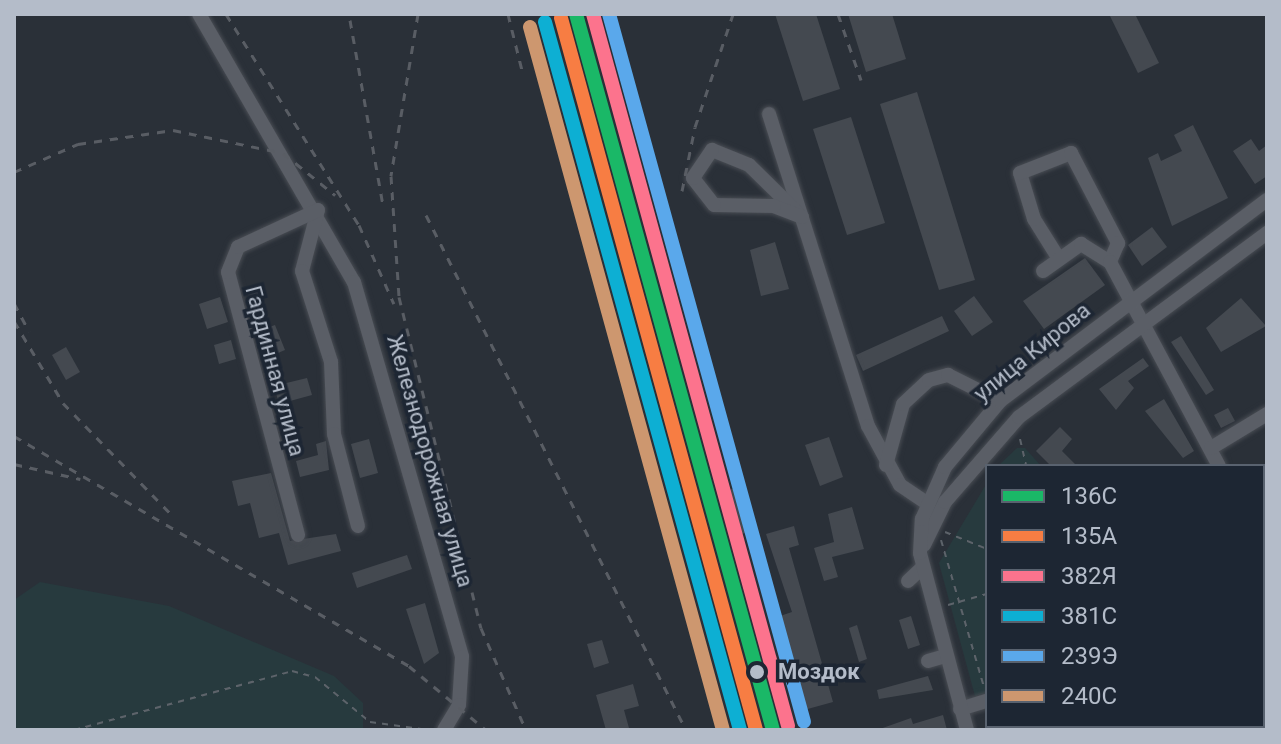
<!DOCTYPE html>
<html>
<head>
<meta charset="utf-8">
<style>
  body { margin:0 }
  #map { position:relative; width:1281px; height:744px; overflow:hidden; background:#2a3038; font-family:Roboto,sans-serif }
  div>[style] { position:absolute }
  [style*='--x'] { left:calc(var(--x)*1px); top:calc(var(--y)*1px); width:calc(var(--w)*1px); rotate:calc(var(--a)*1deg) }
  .green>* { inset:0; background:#273a3e }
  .building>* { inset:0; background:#444950 }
  .path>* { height:2px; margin-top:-1px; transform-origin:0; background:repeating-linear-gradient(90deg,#5d636a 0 6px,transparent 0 12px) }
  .roads { filter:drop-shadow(0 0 2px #484c53) drop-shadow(0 0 2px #484c53) }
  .minor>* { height:14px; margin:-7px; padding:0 7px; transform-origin:7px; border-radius:7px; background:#5a5e66 }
  .rail>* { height:3px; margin-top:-1.5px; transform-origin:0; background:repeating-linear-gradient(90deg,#595d64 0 8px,transparent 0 16px) }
  .rail-1>* { height:14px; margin:-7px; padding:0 7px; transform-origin:7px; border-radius:7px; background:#1ab867 }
  .rail-2>* { height:14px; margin:-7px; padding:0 7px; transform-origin:7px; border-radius:7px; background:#f77d43 }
  .rail-3>* { height:14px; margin:-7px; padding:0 7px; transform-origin:7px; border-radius:7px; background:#fc738d }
  .rail-4>* { height:14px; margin:-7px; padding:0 7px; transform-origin:7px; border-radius:7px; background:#0dafd3 }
  .rail-5>* { height:14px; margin:-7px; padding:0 7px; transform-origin:7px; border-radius:7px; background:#5aa8eb }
  .rail-6>* { height:14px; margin:-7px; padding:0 7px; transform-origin:7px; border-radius:7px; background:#cd976f }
  .dots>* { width:22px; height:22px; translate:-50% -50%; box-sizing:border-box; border:4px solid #1d2633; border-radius:50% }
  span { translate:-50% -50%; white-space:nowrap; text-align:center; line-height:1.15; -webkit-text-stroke:7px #1d2633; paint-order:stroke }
  .street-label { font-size:22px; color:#b4bcc9 }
  .stop-label { font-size:22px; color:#b4bcc9; font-weight:700 }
  .left { translate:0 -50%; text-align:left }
  .frame { position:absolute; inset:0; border:16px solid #b4bcc9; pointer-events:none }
  .legend { position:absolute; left:985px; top:464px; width:280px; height:264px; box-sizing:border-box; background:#1d2633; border:2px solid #59626f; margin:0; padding:10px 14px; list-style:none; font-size:24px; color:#b4bcc9 }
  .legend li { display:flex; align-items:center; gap:16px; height:40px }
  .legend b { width:40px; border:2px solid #59626f }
</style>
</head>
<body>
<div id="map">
  <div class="green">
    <div style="clip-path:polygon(1017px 448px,1025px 448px,1041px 466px,998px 466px)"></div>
    <div style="clip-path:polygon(987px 483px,987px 693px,975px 696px,939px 563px)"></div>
    <div style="clip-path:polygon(40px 582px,169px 606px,334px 676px,363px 703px,363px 730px,14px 730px,14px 600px)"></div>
  </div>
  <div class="building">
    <div style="clip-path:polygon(775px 14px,816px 14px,840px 89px,803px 101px)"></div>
    <div style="clip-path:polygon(848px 14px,892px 14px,906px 59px,866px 72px)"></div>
    <div style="clip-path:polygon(1109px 14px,1135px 14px,1159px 63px,1138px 73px)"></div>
    <div style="clip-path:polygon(917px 92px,975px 280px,939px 290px,880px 104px)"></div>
    <div style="clip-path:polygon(851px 117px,885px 223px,847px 235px,813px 129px)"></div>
    <div style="clip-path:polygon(1193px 125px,1228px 198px,1172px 226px,1148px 158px,1158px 153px,1161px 161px,1182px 151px,1174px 135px)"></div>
    <div style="clip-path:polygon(1251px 139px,1259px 151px,1267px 145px,1267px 176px,1255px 184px,1233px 151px)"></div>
    <div style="clip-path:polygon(1152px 227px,1167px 247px,1142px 266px,1128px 245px)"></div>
    <div style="clip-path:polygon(775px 242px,789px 289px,761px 296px,750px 250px)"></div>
    <div style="clip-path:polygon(1085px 258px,1105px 285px,1044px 329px,1023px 301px)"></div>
    <div style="clip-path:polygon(260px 291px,264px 305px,252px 309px,248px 294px)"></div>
    <div style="clip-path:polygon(974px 296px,993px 322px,972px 336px,954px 311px)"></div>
    <div style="clip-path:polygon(220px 297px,228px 322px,207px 329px,199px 304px)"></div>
    <div style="clip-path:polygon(1241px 298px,1266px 326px,1221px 352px,1206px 328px)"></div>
    <div style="clip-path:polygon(942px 316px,949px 331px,863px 371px,856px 355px)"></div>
    <div style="clip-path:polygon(275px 325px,285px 350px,271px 356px,261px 330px)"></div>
    <div style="clip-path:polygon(1181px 336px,1214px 390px,1206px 395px,1171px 342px)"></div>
    <div style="clip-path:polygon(231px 340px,236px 359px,219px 364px,214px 345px)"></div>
    <div style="clip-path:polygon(66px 347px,80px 372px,66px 380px,52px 355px)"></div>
    <div style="clip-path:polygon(1143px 358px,1149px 366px,1128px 381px,1134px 388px,1116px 410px,1099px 389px)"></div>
    <div style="clip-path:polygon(307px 378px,312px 395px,279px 404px,274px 386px)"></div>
    <div style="clip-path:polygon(1164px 399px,1194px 451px,1183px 458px,1145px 411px)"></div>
    <div style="clip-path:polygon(1228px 408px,1235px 421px,1221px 428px,1214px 415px)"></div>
    <div style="clip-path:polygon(1060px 427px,1072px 439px,1062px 451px,1077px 466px,1051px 466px,1036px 451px)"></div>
    <div style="clip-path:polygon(829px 437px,843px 477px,820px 486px,805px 445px)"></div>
    <div style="clip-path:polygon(369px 439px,378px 473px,360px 478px,351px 444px)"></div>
    <div style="clip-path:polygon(326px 441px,329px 470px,300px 477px,296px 461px,318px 455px,316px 444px)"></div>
    <div style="clip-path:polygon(271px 473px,290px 541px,336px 534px,341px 551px,288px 565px,279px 533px,259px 538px,250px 503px,238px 506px,232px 481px)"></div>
    <div style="clip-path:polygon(742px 486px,754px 531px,741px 534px,729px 490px)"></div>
    <div style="clip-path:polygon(852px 507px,864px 549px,832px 557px,838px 577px,824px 581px,814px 548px,834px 542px,828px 514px)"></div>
    <div style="clip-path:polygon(794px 526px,799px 545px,789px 548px,833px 702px,804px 710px,777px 617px,792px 612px,766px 534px)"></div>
    <div style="clip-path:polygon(407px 555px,412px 569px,357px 588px,352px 573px)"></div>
    <div style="clip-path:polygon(425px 603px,439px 653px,424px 664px,406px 609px)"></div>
    <div style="clip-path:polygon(911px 616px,920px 645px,908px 649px,899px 620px)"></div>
    <div style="clip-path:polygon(857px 625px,867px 659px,859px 662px,849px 628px)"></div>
    <div style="clip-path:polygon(602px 640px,609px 663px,594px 668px,587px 644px)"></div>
    <div style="clip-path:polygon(928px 676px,933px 690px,879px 699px,877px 690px)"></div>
    <div style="clip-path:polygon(633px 684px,639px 706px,624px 710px,629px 728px,606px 730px,596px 695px)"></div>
    <div style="clip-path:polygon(943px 715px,947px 730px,877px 730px,911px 718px,913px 724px)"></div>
  </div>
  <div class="path">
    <div style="--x:1020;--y:439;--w:28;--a:77"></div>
    <div style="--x:945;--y:532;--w:45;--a:22"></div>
    <div style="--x:941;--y:540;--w:153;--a:73.7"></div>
    <div style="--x:948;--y:605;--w:41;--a:-15.8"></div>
    <div style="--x:74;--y:730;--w:226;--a:-15.1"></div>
    <div style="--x:292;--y:671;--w:24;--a:15"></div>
    <div style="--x:315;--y:677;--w:71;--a:39.3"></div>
    <div style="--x:370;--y:722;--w:59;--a:7.9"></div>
  </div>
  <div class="roads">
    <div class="minor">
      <div style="--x:199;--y:14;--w:310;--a:60"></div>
      <div style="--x:354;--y:282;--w:390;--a:73.9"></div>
      <div style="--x:462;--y:657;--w:48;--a:93.6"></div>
      <div style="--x:459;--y:705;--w:29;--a:121"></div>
      <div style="--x:769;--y:114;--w:327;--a:72.4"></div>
      <div style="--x:868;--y:426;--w:67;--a:61.5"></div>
      <div style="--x:900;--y:485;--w:32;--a:34"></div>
      <div style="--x:712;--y:150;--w:40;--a:22"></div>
      <div style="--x:749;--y:165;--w:74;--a:44.5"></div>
      <div style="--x:802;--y:217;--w:30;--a:-159"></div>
      <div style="--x:774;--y:206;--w:60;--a:-179"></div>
      <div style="--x:714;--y:205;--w:34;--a:-128"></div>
      <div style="--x:693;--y:178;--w:34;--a:-56"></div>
      <div style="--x:318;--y:210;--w:63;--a:104.7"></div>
      <div style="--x:302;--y:271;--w:96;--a:72.3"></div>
      <div style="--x:331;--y:362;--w:72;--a:87.6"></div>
      <div style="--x:334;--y:434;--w:95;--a:75.4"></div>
      <div style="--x:1059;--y:259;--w:47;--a:-122"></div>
      <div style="--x:1034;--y:219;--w:48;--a:-106.9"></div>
      <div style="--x:1020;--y:173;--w:55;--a:-21.4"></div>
      <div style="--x:1071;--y:153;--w:102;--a:62.4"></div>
      <div style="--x:1118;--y:243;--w:21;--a:113"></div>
      <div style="--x:1043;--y:271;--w:47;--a:-35.4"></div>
      <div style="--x:1081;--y:244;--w:34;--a:32"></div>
      <div style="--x:1110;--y:262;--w:231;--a:61.9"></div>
      <div style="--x:1211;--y:448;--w:66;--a:-31.3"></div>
      <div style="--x:886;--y:465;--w:63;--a:-74.4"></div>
      <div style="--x:903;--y:404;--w:35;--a:-43"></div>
      <div style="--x:929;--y:380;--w:20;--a:-15"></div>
      <div style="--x:948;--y:375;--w:58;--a:26.6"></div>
      <div style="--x:298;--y:535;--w:272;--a:-104.9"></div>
      <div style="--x:228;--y:272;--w:27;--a:-68"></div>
      <div style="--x:238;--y:247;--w:88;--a:-24.8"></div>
      <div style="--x:924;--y:545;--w:48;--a:-64"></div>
      <div style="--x:945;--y:502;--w:113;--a:-49"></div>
      <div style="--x:1019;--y:417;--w:309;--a:-36.6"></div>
      <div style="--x:1263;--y:555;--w:9;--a:63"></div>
      <div style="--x:908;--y:581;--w:21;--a:-43"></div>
      <div style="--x:1263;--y:624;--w:4;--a:-14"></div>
      <div style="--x:928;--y:661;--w:18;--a:-16"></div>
      <div style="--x:960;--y:709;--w:28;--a:-17"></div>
      <div style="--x:1192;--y:726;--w:4;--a:76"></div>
      <div style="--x:967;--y:730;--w:183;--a:-104.9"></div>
      <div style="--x:920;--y:553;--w:34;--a:-87"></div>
      <div style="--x:922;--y:519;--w:57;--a:-66.1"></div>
      <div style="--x:945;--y:467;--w:86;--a:-50.2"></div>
      <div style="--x:1000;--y:401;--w:334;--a:-37"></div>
      <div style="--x:1059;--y:730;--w:15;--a:-16"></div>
    </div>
  </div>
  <div class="rail">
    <div style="--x:226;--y:14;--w:249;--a:57.8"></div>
    <div style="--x:359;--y:225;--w:86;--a:66.1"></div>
    <div style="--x:418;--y:14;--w:164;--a:99.5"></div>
    <div style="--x:391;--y:176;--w:121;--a:86.2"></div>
    <div style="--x:399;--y:297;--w:341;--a:76.1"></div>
    <div style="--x:481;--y:628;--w:111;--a:66.2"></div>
    <div style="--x:508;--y:14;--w:62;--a:76"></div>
    <div style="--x:838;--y:14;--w:70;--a:70.8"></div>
    <div style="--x:350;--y:20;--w:189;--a:79.9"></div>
    <div style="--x:14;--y:172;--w:70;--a:-23.6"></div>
    <div style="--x:78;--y:144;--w:96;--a:-8.4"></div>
    <div style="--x:173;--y:130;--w:112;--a:11.8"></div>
    <div style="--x:283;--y:153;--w:67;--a:38.9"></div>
    <div style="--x:682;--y:191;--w:65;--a:-78.5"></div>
    <div style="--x:695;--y:127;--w:119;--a:-71.4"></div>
    <div style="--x:426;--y:215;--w:577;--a:63.21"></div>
    <div style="--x:14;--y:303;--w:32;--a:62"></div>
    <div style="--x:14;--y:321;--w:96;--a:59.1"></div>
    <div style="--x:63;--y:403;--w:158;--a:45.8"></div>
    <div style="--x:14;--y:436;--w:457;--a:30.2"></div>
    <div style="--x:409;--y:666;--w:100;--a:39.7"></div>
    <div style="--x:14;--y:464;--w:68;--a:12.8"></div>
  </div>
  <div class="rail-1">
    <div style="--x:576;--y:14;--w:743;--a:74.62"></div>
  </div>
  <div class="rail-2">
    <div style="--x:561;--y:18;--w:738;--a:74.68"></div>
  </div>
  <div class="rail-3">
    <div style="--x:593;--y:14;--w:738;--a:74.68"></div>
  </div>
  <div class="rail-4">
    <div style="--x:545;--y:22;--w:734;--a:74.6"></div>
  </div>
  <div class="rail-5">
    <div style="--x:609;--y:14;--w:734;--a:74.6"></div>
  </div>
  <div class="rail-6">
    <div style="--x:530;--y:27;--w:729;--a:74.65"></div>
  </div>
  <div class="dots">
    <div style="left:757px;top:672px;background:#b4bcc9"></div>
  </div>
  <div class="street-label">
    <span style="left:1032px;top:352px;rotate:-39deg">улица Кирова</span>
    <span style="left:275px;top:371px;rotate:75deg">Гардинная улица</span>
    <span style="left:430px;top:461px;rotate:74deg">Железнодорожная улица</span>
  </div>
  <div class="stop-label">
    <span class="left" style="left:778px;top:672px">Моздок</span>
  </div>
  <div class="frame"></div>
  <ul class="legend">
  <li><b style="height:10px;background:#1ab867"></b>136С</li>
  <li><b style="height:10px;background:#f77d43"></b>135А</li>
  <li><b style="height:10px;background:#fc738d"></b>382Я</li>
  <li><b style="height:10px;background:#0dafd3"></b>381С</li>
  <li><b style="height:10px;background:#5aa8eb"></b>239Э</li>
  <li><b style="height:10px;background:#cd976f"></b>240С</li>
  </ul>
</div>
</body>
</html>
